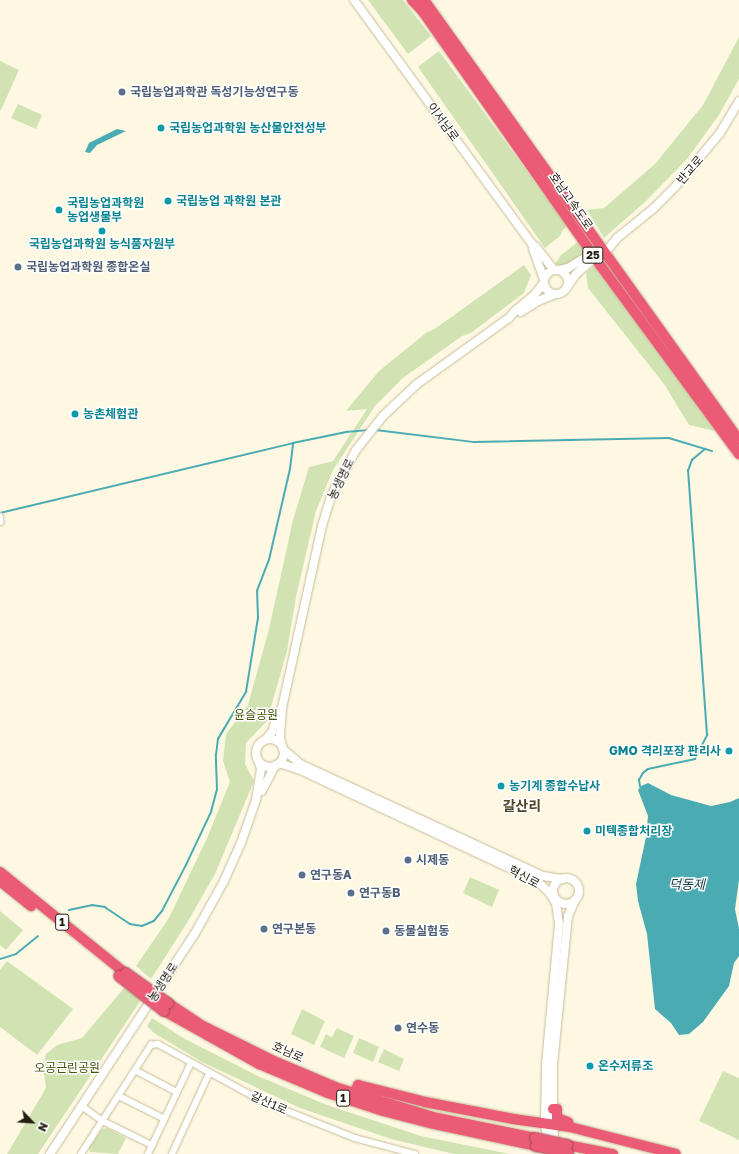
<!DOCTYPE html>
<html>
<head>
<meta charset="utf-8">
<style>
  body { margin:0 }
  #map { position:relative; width:739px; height:1154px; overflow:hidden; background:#fef8e2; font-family:"Golos Text","Noto Sans KR",sans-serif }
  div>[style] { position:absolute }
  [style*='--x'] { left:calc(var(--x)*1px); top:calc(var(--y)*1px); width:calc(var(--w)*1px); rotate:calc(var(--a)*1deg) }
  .green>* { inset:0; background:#d2e3b3 }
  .water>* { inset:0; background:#4babb3 }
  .stream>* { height:1.5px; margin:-0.75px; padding:0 0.75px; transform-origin:0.75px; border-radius:0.75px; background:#4babb3 }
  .roads { filter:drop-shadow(0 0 1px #c6bc99) drop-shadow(0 0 1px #c6bc99) }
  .street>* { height:5.5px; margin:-2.75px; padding:0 2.75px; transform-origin:2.75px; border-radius:2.75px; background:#fff }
  .secondary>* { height:8px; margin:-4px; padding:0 4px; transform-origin:4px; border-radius:4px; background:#fff }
  .secondary>.ring { margin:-4px; padding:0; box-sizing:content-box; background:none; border:8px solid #fff; border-radius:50% }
  .highway>* { height:10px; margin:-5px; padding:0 5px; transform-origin:5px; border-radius:5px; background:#eb5b76 }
  .bridges { filter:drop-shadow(0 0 1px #a54653) drop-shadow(0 0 1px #a54653) }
  .highway-bridge>* { height:10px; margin:-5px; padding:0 5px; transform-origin:5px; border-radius:5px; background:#eb5b76 }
  .dots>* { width:11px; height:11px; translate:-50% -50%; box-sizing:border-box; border:2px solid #fff; border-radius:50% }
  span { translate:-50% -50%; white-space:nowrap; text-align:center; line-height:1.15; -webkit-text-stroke:3px #fff; paint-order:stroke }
  .shield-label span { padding:1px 3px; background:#fff; border:1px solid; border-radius:3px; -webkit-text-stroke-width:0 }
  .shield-label { font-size:11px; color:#221f11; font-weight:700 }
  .service-label { font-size:12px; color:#4e5e75; font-weight:700 }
  .left { translate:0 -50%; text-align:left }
  .street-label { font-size:12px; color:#221f11 }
  .culture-label { font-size:12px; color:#0d838f; font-weight:700 }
  .right { translate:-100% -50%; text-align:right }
  .park-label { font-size:12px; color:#42550c }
  .water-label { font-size:13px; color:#123f43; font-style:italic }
  .quarter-label { font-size:14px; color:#4e4626; font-weight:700 }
  .north { position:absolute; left:12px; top:1102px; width:40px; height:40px; -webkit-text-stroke:3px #fff; paint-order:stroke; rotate:115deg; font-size:11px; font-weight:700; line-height:16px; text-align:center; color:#221f11 }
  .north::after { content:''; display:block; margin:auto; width:14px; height:18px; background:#221f11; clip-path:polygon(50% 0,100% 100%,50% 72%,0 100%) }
</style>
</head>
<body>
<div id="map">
  <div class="green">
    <div style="clip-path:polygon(368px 0,403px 0,431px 36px,408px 54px)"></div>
    <div style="clip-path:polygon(739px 37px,739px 79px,719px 115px,687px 159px,646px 201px,604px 238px,587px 210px,604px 208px,655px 164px,703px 105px)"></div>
    <div style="clip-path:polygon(439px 51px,567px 226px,563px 230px,560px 236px,545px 248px,418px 67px)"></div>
    <div style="clip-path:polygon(0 61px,19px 70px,1px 110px,0 110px)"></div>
    <div style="clip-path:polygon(18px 104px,42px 115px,36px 129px,11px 118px)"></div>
    <div style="clip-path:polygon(578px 242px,585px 253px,564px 266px,555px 264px,561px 255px)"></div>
    <div style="clip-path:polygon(524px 265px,531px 275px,524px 293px,471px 333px,462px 336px,403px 378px,375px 406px,333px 470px,316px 511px,296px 597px,287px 651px,267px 721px,246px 743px,245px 764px,254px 781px,215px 874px,187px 923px,151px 979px,136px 966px,169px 918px,207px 838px,230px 782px,223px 761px,226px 734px,248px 705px,269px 629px,293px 520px,309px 467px,333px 461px,367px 409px,346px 411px,379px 371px,426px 333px,436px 328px)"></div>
    <div style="clip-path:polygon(594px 266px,651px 343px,715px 431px,689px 425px,664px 384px,588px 288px,586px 273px)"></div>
    <div style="clip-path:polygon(470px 877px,499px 890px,492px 907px,463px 893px)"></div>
    <div style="clip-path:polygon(0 911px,23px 930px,6px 950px,0 945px)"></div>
    <div style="clip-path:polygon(7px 961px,73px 1009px,37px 1055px,0 1027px,0 970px)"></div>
    <div style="clip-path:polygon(124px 988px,141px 1000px,38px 1154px,7px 1154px,46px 1088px,43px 1067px,46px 1054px,57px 1045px,82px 1038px)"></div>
    <div style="clip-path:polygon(302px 1009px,325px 1021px,314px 1045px,291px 1034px)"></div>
    <div style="clip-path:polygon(152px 1018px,185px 1039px,260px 1077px,327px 1105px,421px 1136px,510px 1154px,455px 1154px,441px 1151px,391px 1139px,300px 1108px,202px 1062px,154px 1033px,147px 1026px)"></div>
    <div style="clip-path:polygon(337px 1028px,354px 1036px,344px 1058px,320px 1047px,326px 1034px,332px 1037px)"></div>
    <div style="clip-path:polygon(359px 1038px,379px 1047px,373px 1062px,353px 1053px)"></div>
    <div style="clip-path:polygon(384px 1049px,404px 1059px,399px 1071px,378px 1062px)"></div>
    <div style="clip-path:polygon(723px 1071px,739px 1078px,739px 1140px,699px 1121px)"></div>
    <div style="clip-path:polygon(107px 1128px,126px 1138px,118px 1154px,90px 1152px,89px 1148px,102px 1129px)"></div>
  </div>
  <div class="water">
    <div style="clip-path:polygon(117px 129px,126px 131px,97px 145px,90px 153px,85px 152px,89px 143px)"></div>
    <div style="clip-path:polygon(648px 783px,671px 795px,711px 806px,730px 802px,739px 798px,739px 880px,735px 909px,739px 929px,739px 956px,734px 963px,729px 986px,703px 1022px,689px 1034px,679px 1035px,671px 1023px,655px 1009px,647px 934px,638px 901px,636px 884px,646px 837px,648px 816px,638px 790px,641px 786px)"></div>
  </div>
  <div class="stream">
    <div style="--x:376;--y:430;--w:99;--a:7"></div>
    <div style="--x:474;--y:442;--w:195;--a:-1.2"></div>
    <div style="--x:669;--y:438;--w:45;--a:16.8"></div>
    <div style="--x:0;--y:513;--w:301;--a:-13.4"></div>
    <div style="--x:293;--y:443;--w:54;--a:-11.7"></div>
    <div style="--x:346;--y:432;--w:21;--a:-5"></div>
    <div style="--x:640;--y:787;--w:7;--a:-98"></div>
    <div style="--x:639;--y:780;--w:8;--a:-60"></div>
    <div style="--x:643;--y:773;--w:6;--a:-39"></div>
    <div style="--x:648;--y:769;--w:48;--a:-12"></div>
    <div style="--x:695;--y:759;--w:27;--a:-63"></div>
    <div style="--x:707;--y:735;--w:265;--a:-94.1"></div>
    <div style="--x:688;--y:471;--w:12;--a:-70"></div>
    <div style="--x:692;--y:460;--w:17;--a:-40"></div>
    <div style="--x:69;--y:910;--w:24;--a:-12"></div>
    <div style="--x:92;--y:905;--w:13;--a:9"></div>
    <div style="--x:105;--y:907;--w:30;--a:34"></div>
    <div style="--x:130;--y:924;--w:12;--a:9"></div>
    <div style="--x:142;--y:926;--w:13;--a:-23"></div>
    <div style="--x:154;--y:921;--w:13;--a:-51"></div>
    <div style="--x:162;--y:911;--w:52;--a:-62.4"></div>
    <div style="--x:186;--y:865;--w:59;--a:-64.7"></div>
    <div style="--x:211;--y:812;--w:23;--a:-75"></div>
    <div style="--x:217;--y:790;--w:35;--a:-92"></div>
    <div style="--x:216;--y:755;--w:16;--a:-83"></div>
    <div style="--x:218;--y:739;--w:55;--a:-59.2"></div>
    <div style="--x:246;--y:692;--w:75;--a:-80.8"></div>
    <div style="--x:258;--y:618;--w:27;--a:-92"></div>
    <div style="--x:257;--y:591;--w:33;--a:-69"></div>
    <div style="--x:269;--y:560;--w:93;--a:-77"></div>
    <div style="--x:290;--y:469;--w:25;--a:-83"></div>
    <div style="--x:0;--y:959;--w:17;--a:-17"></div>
    <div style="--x:16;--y:954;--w:28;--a:-39"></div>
  </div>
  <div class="roads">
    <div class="street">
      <div style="--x:0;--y:516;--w:6;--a:81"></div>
      <div style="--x:135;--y:1070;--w:47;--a:27.6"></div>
      <div style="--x:119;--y:1096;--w:51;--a:26.6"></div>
      <div style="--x:82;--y:1106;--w:26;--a:36"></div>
      <div style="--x:103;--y:1121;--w:55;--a:26.1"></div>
      <div style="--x:81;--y:1154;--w:130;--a:-57.3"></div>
      <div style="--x:151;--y:1045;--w:7;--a:-8"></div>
      <div style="--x:158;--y:1044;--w:119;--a:28.7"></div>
      <div style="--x:262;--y:1101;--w:100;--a:21.7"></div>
      <div style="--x:355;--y:1138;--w:62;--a:14.9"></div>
      <div style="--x:148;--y:1154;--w:101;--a:-64.7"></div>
      <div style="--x:172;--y:1154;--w:88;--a:-65.2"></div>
    </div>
    <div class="secondary">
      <div style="--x:354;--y:0;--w:302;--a:53.9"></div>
      <div style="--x:532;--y:244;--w:5;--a:37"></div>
      <div style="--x:536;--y:247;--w:29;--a:52"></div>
      <div style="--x:609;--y:248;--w:13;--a:-51"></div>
      <div style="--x:617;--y:238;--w:48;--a:-39"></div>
      <div style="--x:654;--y:208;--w:30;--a:-45"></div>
      <div style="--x:675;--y:187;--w:70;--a:-50.2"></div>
      <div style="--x:720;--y:133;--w:37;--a:-59"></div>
      <div style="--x:533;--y:249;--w:32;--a:70"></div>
      <div class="ring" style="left:544px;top:270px;width:16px;height:16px"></div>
      <div style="--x:559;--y:270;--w:9;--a:-13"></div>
      <div style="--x:568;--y:268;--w:23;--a:-31"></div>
      <div style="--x:567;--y:287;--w:16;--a:-55"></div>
      <div style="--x:576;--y:274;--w:20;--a:-41"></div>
      <div style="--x:521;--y:312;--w:20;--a:-33"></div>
      <div style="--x:538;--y:301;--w:18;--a:-22"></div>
      <div class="ring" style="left:256px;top:739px;width:20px;height:20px"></div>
      <div style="--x:265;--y:740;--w:11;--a:-49"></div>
      <div style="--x:272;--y:732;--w:16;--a:-72"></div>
      <div style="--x:282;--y:746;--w:9;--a:-103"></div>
      <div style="--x:280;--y:737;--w:29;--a:-86"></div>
      <div style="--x:282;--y:708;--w:186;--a:-77.6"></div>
      <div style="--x:322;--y:526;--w:34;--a:-73"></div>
      <div style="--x:332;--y:494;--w:50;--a:-61.4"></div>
      <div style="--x:356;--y:450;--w:43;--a:-51.5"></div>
      <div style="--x:383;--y:416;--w:47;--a:-43.3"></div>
      <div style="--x:417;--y:384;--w:113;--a:-35.7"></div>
      <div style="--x:509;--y:318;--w:9;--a:-49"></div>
      <div style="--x:515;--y:311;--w:26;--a:-40"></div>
      <div style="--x:535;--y:294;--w:14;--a:-51"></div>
      <div style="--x:283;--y:749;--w:23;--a:41"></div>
      <div style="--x:300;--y:764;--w:182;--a:24.7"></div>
      <div style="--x:465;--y:840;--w:86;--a:24.8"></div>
      <div style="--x:543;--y:876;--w:20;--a:9"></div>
      <div style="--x:279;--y:763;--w:20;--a:18"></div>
      <div style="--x:298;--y:769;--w:257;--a:25.1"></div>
      <div style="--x:531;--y:878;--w:9;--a:32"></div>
      <div style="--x:539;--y:883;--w:13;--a:42"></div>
      <div style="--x:549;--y:892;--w:13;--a:58"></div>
      <div style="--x:556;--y:903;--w:21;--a:82"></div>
      <div style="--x:559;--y:924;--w:141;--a:95.3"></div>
      <div style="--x:546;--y:1064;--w:59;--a:91"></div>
      <div style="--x:545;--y:1123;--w:31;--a:83"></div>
      <div style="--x:262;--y:791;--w:29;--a:-63"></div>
      <div class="ring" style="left:553px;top:878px;width:18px;height:18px"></div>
      <div style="--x:555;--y:1147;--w:23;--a:-95"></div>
      <div style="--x:553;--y:1124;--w:60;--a:-90"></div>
      <div style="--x:553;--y:1064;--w:149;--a:-84.2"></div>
      <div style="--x:568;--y:916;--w:17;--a:-66"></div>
      <div style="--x:50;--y:1154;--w:262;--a:-56.7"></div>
      <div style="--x:194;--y:935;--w:62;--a:-60.9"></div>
      <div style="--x:224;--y:881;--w:42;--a:-65.9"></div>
      <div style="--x:241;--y:843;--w:46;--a:-70.8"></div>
      <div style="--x:256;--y:800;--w:31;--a:-81"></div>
      <div style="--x:261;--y:769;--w:10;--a:-107"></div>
    </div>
    <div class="highway">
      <div style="--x:412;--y:0;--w:16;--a:47"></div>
      <div style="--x:423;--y:12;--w:309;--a:55"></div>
      <div style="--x:600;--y:265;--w:235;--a:53.7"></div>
      <div style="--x:424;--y:0;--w:541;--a:54.4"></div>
      <div style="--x:0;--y:872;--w:159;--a:38.9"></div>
      <div style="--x:0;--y:881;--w:40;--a:39"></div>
      <div style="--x:168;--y:1003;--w:42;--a:33.3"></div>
      <div style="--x:203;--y:1026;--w:79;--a:26.2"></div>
      <div style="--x:274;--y:1061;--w:69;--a:22.9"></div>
      <div style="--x:338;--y:1088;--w:103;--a:16.9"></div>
      <div style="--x:437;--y:1118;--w:100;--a:11.5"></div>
      <div style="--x:164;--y:1011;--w:109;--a:29.2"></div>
      <div style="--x:259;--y:1064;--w:75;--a:22.8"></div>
      <div style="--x:328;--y:1093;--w:58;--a:18.1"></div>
      <div style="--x:383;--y:1111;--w:49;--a:14.3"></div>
      <div style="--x:430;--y:1123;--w:108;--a:12.2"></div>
      <div style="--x:354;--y:1094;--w:10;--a:-66"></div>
      <div style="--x:358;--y:1085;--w:69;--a:14.2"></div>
      <div style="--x:425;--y:1102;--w:90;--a:10.9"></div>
      <div style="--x:513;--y:1119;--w:58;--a:8"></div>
      <div style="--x:570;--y:1127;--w:109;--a:14.3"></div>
      <div style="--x:553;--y:1109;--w:4;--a:0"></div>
      <div style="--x:557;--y:1109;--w:9;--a:90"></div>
      <div style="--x:557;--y:1118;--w:12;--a:20"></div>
      <div style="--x:567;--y:1145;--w:47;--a:11.1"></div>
    </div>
  </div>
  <div class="bridges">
    <div class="highway-bridge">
      <div style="--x:126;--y:973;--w:52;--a:35.5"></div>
      <div style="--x:119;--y:976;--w:57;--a:37.9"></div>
      <div style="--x:535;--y:1138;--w:33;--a:12"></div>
      <div style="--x:536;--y:1146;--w:33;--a:12"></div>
    </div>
  </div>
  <div class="dots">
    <div style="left:122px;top:92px;background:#5c6f8a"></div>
    <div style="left:161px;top:128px;background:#0f9aa8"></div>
    <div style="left:168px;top:201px;background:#0f9aa8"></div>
    <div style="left:59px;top:210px;background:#0f9aa8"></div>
    <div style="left:102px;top:231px;background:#0f9aa8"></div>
    <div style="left:18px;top:267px;background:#5c6f8a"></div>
    <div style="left:75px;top:414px;background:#0f9aa8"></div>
    <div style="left:729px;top:751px;background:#0f9aa8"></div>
    <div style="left:501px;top:786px;background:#0f9aa8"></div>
    <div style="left:587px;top:831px;background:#0f9aa8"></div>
    <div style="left:408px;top:860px;background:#5c6f8a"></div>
    <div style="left:302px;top:875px;background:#5c6f8a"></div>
    <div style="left:351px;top:893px;background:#5c6f8a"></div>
    <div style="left:264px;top:929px;background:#5c6f8a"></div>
    <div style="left:386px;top:931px;background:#5c6f8a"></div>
    <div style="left:398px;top:1028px;background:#5c6f8a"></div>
    <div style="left:590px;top:1066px;background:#0f9aa8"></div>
  </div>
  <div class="shield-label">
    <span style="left:593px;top:255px">25</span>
    <span style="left:62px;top:922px">1</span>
    <span style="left:343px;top:1098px">1</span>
  </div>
  <div class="service-label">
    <span class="left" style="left:130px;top:92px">국립농업과학관 독성기능성연구동</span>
    <span class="left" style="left:26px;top:267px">국립농업과학원 종합온실</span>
    <span class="left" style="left:416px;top:860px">시제동</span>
    <span class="left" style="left:310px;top:875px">연구동A</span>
    <span class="left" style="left:359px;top:893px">연구동B</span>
    <span class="left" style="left:272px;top:929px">연구본동</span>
    <span class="left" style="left:394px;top:931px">동물실험동</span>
    <span class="left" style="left:406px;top:1028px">연수동</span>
  </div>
  <div class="street-label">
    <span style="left:443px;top:122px;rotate:54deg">이서남로</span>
    <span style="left:690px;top:170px;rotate:-49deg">반교로</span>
    <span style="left:571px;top:201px;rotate:55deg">호남고속도로</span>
    <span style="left:341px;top:479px;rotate:-64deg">농생명로</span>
    <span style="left:524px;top:877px;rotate:28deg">혁신로</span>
    <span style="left:163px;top:982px;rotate:-57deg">농생명로</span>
    <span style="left:288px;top:1052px;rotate:24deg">호남로</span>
    <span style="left:269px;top:1103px;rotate:24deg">갈산1로</span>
  </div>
  <div class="culture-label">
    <span class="left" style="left:169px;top:128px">국립농업과학원 농산물안전성부</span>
    <span class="left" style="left:176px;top:201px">국립농업 과학원 본관</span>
    <span class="left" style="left:67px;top:210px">국립농업과학원<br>농업생물부</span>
    <span style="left:102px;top:244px">국립농업과학원 농식품자원부</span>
    <span class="left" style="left:83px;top:414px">농촌체험관</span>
    <span class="right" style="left:721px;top:751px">GMO 격리포장 판리사</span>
    <span class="left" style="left:509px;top:786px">농기계 종합수납사</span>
    <span class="left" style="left:595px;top:831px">미텍종합처리장</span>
    <span class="left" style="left:598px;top:1066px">온수저류조</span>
  </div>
  <div class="park-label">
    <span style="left:256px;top:715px">윤슬공원</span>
    <span style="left:67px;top:1068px">오공근린공원</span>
  </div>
  <div class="water-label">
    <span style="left:687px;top:884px">덕동제</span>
  </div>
  <div class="quarter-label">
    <span style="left:522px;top:806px">갈산리</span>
  </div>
  <div class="north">N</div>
</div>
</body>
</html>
